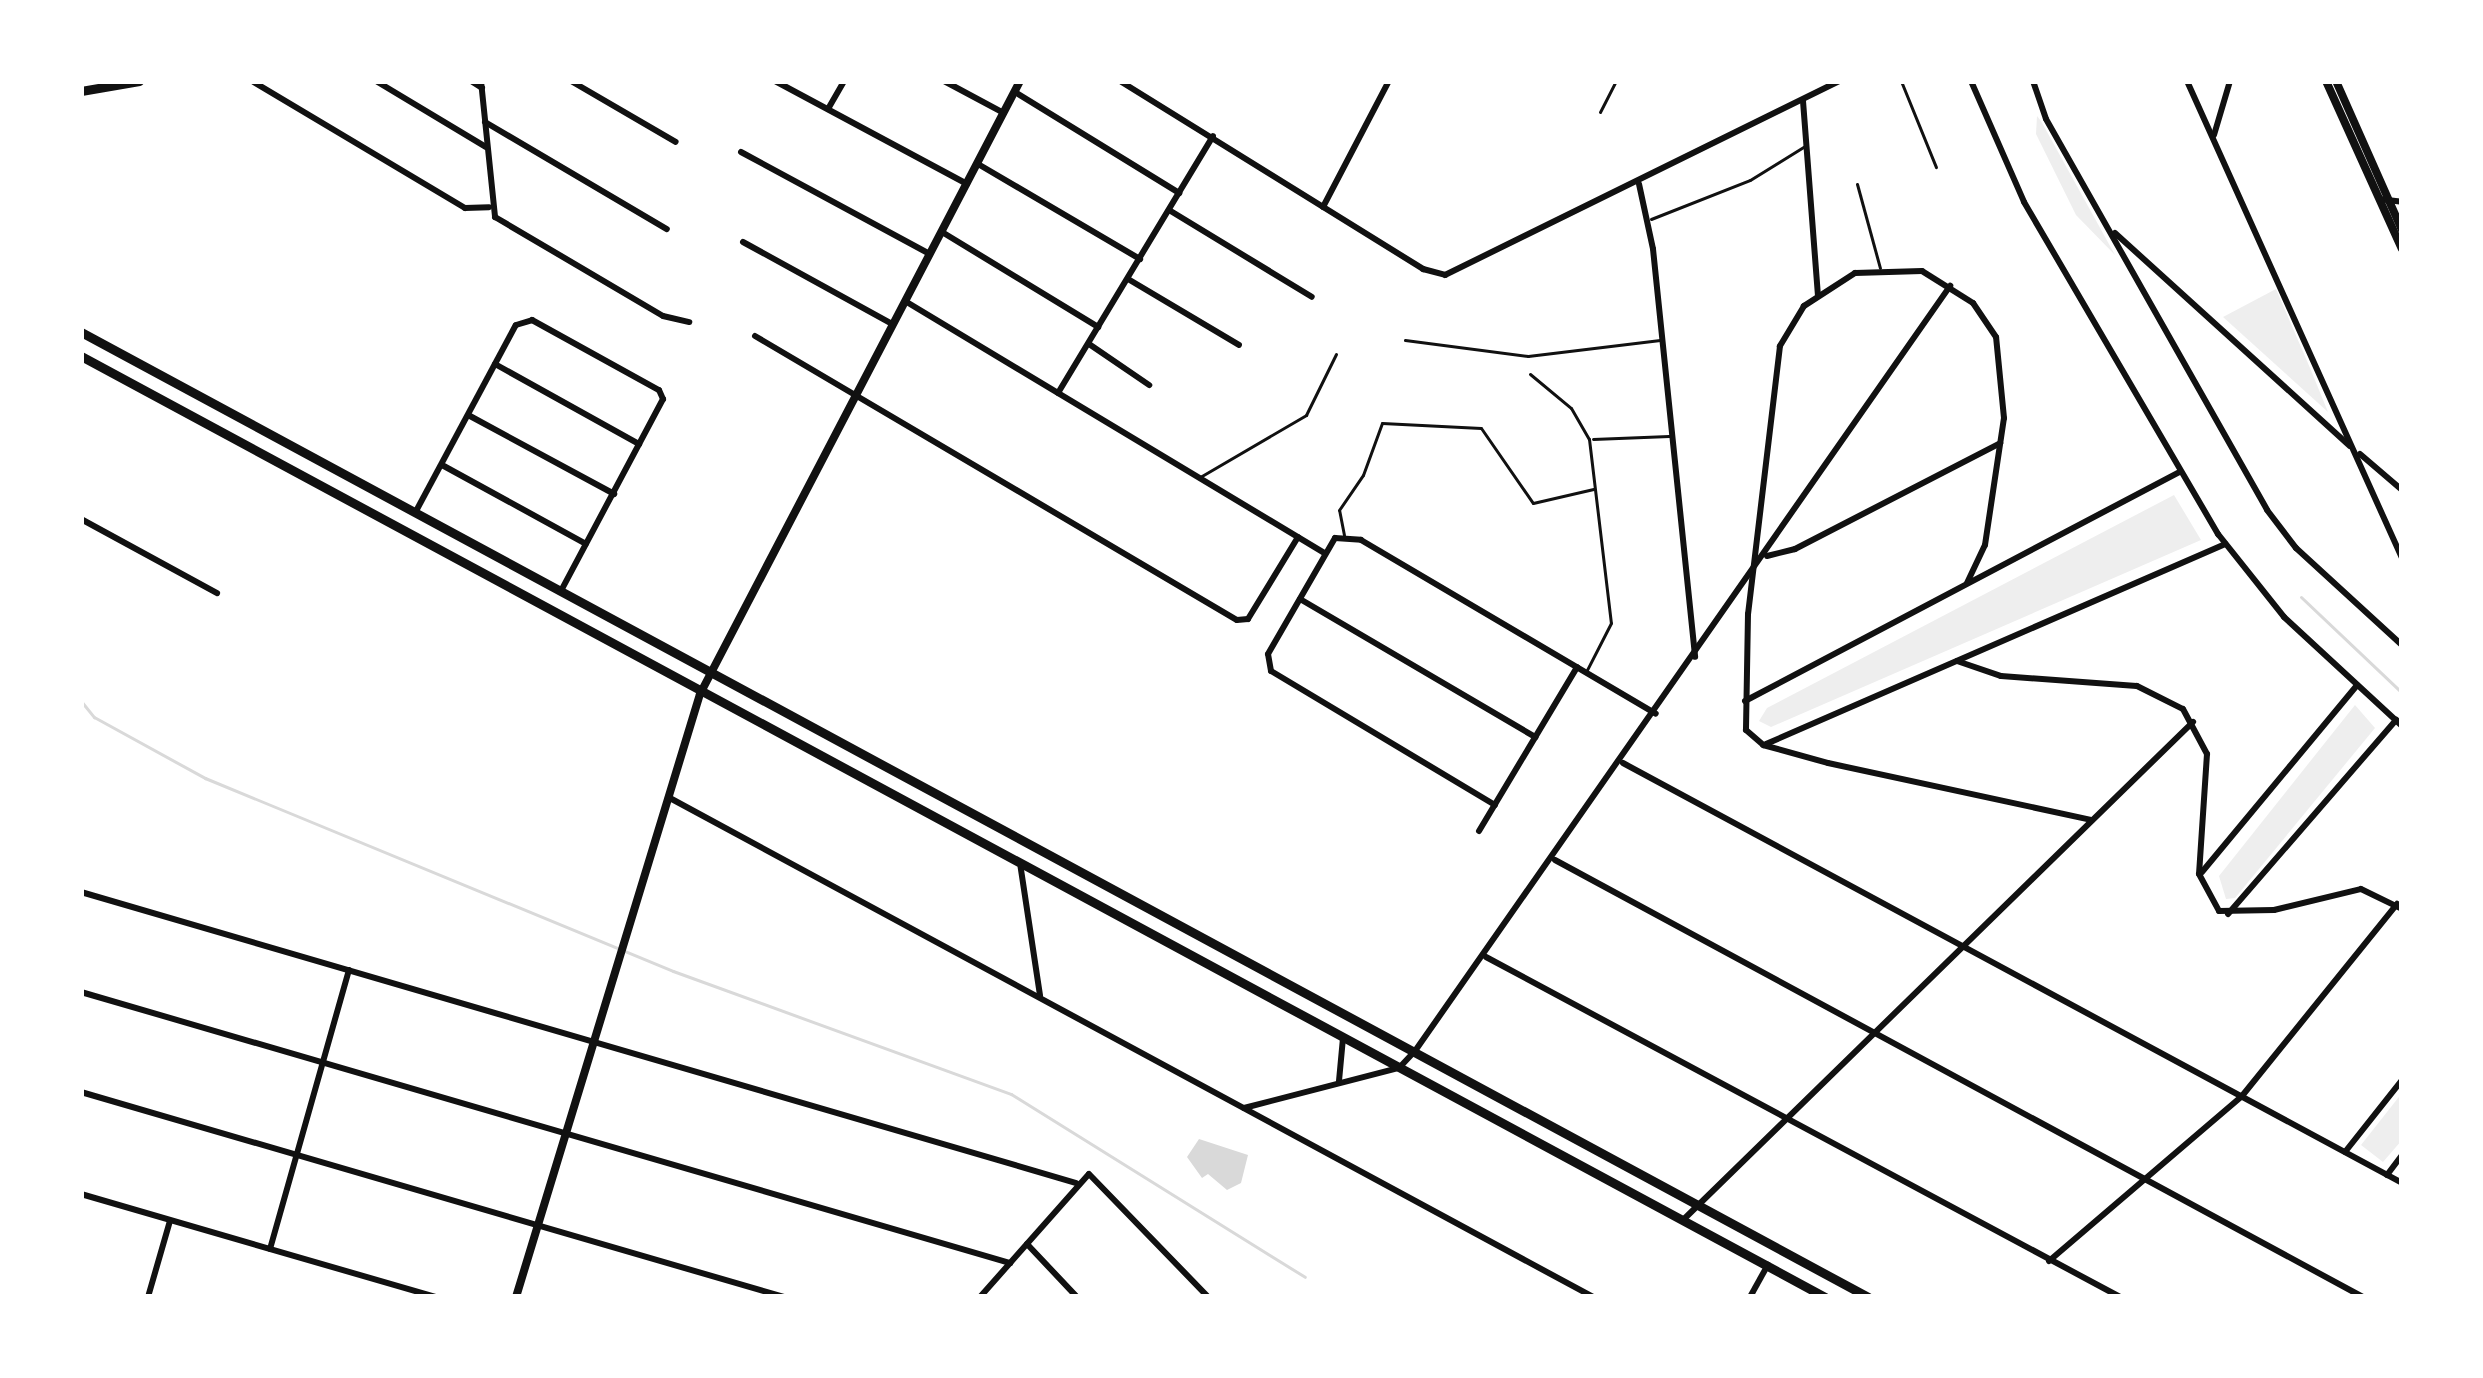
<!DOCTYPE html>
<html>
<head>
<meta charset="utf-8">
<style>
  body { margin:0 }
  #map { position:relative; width:2483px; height:1378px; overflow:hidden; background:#fff; font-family:"Asap Condensed",sans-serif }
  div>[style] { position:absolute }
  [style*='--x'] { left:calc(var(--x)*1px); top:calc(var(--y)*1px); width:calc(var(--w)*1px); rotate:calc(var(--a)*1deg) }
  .green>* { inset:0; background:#eee }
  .water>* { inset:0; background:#d9d9d9 }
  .stream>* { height:3px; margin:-1.5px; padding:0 1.5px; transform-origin:1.5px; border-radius:1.5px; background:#d9d9d9 }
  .service>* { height:3px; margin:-1.5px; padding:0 1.5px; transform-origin:1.5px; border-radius:1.5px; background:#111 }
  .minor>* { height:6px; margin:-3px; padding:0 3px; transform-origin:3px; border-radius:3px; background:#111 }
  .tertiary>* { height:8px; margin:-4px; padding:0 4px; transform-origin:4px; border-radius:4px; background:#111 }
  .secondary>* { height:9px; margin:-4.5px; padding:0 4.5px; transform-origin:4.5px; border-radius:4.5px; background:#111 }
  span { translate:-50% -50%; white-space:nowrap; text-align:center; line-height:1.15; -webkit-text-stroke:9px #fff; paint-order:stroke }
  .frame { position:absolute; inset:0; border:84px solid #fff; pointer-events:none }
</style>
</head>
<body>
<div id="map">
  <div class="green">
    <div style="clip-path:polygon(2037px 116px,2041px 121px,2115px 255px,2076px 215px,2036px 134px)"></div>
    <div style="clip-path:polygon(2276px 289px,2310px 368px,2328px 412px,2223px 317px)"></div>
    <div style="clip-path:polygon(2174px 495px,2201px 540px,1771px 727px,1759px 721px,1767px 708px)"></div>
    <div style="clip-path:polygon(2355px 705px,2375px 728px,2235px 898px,2226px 899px,2219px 876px)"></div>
    <div style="clip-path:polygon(2402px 1093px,2402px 1140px,2383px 1162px,2361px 1145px)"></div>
  </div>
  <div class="water">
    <div style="clip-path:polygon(1199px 1139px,1248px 1155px,1241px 1183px,1227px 1190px,1208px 1174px,1202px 1178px,1187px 1157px)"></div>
  </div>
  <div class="stream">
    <div style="--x:2301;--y:597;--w:139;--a:43.5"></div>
    <div style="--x:81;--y:701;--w:21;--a:51"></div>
    <div style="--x:94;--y:717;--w:127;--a:28.8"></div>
    <div style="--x:205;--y:778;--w:506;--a:22.41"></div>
    <div style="--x:673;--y:971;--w:360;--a:20"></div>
    <div style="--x:1011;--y:1094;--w:346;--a:31.9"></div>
  </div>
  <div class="service">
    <div style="--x:1901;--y:81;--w:93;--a:67.9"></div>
    <div style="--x:1600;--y:112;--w:35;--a:-63"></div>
    <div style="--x:1857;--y:184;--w:87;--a:74.7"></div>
    <div style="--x:1651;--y:219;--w:106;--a:-21.5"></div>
    <div style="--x:1750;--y:180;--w:65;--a:-31.7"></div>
    <div style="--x:1405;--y:340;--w:124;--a:7.4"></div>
    <div style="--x:1528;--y:356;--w:133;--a:-6.9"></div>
    <div style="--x:1530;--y:374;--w:53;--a:39.7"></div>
    <div style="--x:1571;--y:408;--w:36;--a:60"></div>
    <div style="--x:1589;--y:439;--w:185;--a:83.2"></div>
    <div style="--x:1611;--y:623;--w:53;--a:117.1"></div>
    <div style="--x:1593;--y:439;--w:76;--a:-2.3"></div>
    <div style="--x:1200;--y:477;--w:123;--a:-30.3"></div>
    <div style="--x:1306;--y:415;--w:68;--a:-63.8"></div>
    <div style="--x:1344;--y:535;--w:25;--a:-101"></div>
    <div style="--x:1339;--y:510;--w:42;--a:-55.6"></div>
    <div style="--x:1363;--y:475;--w:55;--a:-69.9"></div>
    <div style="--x:1382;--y:423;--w:99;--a:2.9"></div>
    <div style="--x:1481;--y:428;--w:91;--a:55.3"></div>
    <div style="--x:1533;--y:503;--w:62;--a:-13.1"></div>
  </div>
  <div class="minor">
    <div style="--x:252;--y:81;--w:248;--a:30.8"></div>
    <div style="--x:465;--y:208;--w:24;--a:-2"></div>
    <div style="--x:376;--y:81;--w:128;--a:31"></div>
    <div style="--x:471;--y:81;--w:13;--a:32"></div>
    <div style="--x:481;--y:81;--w:137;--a:84.1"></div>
    <div style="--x:495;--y:217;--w:195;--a:30.5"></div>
    <div style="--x:663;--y:316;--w:27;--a:13"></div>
    <div style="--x:571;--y:81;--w:121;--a:30.2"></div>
    <div style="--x:775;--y:81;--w:218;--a:28.2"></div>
    <div style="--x:944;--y:81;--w:68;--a:28.1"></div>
    <div style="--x:1120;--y:81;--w:357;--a:31.8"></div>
    <div style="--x:1423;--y:269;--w:23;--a:15"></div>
    <div style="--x:1445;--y:275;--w:440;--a:-26.2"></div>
    <div style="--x:1971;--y:81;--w:132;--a:66.3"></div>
    <div style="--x:2024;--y:202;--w:385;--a:59.7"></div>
    <div style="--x:2218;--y:534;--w:106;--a:51.5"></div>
    <div style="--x:2284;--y:617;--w:161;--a:42.7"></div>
    <div style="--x:2033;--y:81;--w:40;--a:71.1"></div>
    <div style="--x:2046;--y:119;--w:449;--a:60.5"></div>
    <div style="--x:2267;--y:510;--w:48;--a:52.7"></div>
    <div style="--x:2296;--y:548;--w:144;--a:42.5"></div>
    <div style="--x:2187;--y:81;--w:523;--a:65.74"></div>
    <div style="--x:1015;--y:92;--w:193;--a:31.6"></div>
    <div style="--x:1803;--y:101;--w:195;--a:85.6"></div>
    <div style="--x:828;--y:109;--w:32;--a:-60"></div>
    <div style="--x:485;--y:122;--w:211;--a:30.5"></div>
    <div style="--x:2214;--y:135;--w:56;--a:-73.5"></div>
    <div style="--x:741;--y:152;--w:215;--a:28.4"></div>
    <div style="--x:978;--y:164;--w:188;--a:30.4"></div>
    <div style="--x:1639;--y:184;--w:66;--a:77.8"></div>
    <div style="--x:1653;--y:249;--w:410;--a:84.1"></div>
    <div style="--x:2379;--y:199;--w:23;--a:7"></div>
    <div style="--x:1323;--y:207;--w:142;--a:-62.4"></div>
    <div style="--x:1169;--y:210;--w:167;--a:31.3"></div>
    <div style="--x:942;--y:232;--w:183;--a:31.3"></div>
    <div style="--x:2115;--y:233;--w:317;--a:42.2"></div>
    <div style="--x:743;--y:242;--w:170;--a:28.8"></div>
    <div style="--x:1128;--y:279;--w:129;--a:30.7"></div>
    <div style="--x:905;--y:301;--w:490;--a:31"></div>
    <div style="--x:755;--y:336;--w:559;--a:30.51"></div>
    <div style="--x:1237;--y:620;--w:11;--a:-5"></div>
    <div style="--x:1248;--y:619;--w:96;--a:-58.6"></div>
    <div style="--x:1089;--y:344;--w:73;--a:34.3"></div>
    <div style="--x:495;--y:364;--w:165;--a:29.1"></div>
    <div style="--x:1058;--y:393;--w:300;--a:-58.9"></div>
    <div style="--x:470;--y:416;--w:164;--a:28.4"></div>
    <div style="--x:2360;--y:454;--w:55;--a:40.6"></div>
    <div style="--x:442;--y:465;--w:164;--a:28.7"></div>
    <div style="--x:415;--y:513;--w:213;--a:-61.8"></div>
    <div style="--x:516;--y:325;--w:17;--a:-17"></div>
    <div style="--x:532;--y:320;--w:145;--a:28.9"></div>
    <div style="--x:659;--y:390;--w:10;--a:66"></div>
    <div style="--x:663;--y:399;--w:217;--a:118"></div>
    <div style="--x:81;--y:519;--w:155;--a:28.6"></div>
    <div style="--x:1767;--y:556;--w:29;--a:-14"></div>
    <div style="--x:1795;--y:549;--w:231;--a:-27.3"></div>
    <div style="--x:1967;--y:583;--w:42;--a:-64.7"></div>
    <div style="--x:1985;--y:545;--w:128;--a:-81.5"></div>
    <div style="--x:2004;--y:418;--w:81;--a:-95.6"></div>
    <div style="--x:1996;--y:337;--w:41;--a:-124.1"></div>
    <div style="--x:1973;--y:303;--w:60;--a:-147.9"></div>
    <div style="--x:1922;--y:271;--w:67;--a:178.3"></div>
    <div style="--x:1855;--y:273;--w:61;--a:147.1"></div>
    <div style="--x:1804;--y:306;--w:47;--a:121"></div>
    <div style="--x:1780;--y:346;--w:270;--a:96.8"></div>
    <div style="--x:1748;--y:614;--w:116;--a:91"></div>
    <div style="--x:1746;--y:730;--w:23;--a:41"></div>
    <div style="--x:1763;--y:745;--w:67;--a:15.5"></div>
    <div style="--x:1828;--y:763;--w:269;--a:12.2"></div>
    <div style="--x:1300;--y:599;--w:273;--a:30.4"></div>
    <div style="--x:1957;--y:661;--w:46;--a:18.8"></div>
    <div style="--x:2001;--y:676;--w:136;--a:4.2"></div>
    <div style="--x:2137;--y:686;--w:51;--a:26.6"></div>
    <div style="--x:2183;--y:709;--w:51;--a:61.9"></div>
    <div style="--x:2207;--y:754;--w:120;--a:93.8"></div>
    <div style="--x:2199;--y:874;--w:42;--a:61.6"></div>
    <div style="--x:2219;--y:911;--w:55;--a:-1"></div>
    <div style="--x:2274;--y:910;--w:89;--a:-13.6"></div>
    <div style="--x:2361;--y:889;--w:46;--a:26"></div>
    <div style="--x:1745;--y:701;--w:492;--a:-27.8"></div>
    <div style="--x:1766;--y:744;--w:501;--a:-23.54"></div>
    <div style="--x:1623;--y:763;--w:885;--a:28.33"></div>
    <div style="--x:668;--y:797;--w:1051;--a:28.39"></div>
    <div style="--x:1495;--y:805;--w:261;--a:-149.1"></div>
    <div style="--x:1271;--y:671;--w:17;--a:-100"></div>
    <div style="--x:1268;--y:654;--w:134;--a:-60"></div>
    <div style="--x:1335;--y:538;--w:26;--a:4"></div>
    <div style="--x:1361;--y:540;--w:342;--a:30.5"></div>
    <div style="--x:1479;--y:831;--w:191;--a:-59.1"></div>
    <div style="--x:1555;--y:860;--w:919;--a:28.41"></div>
    <div style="--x:1020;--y:863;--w:134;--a:81.4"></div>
    <div style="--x:2202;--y:872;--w:243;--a:-50.3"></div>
    <div style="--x:81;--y:892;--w:1037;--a:16.3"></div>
    <div style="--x:2228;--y:914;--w:257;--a:-49.1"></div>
    <div style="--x:1486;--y:957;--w:719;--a:28.2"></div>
    <div style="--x:81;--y:992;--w:968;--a:16.26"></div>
    <div style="--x:1339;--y:1081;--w:43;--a:-84.7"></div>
    <div style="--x:81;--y:1092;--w:732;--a:16.26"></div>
    <div style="--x:1244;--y:1108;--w:160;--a:-14.5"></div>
    <div style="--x:1399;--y:1068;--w:23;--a:-47"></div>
    <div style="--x:1415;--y:1051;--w:934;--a:-55.03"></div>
    <div style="--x:2345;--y:1152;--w:92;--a:-51.6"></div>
    <div style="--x:2387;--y:1175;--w:25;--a:-53"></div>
    <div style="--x:81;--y:1194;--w:369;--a:16.2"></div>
    <div style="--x:1683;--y:1220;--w:713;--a:-44.32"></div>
    <div style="--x:1027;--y:1244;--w:73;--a:46.7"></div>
    <div style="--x:270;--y:1249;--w:290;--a:-74.2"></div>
    <div style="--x:2049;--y:1261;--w:254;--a:-40.5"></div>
    <div style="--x:2242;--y:1096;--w:247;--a:-51.1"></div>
    <div style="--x:148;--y:1297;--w:79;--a:-73.9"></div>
    <div style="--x:980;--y:1297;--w:164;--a:-48.5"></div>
    <div style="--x:1089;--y:1174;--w:171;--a:45.9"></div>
    <div style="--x:1750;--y:1297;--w:37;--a:-61"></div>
  </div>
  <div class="tertiary">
    <div style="--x:2326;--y:81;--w:184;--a:65.7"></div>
    <div style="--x:2336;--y:81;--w:163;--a:66.1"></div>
    <div style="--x:516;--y:1297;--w:630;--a:-73.03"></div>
    <div style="--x:700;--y:694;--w:691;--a:-62.43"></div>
  </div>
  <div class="secondary">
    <div style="--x:81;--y:91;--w:59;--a:-9.8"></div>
    <div style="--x:81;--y:332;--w:2031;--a:28.37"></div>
    <div style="--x:81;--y:356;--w:1982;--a:28.35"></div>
  </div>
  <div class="frame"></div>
</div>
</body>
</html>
